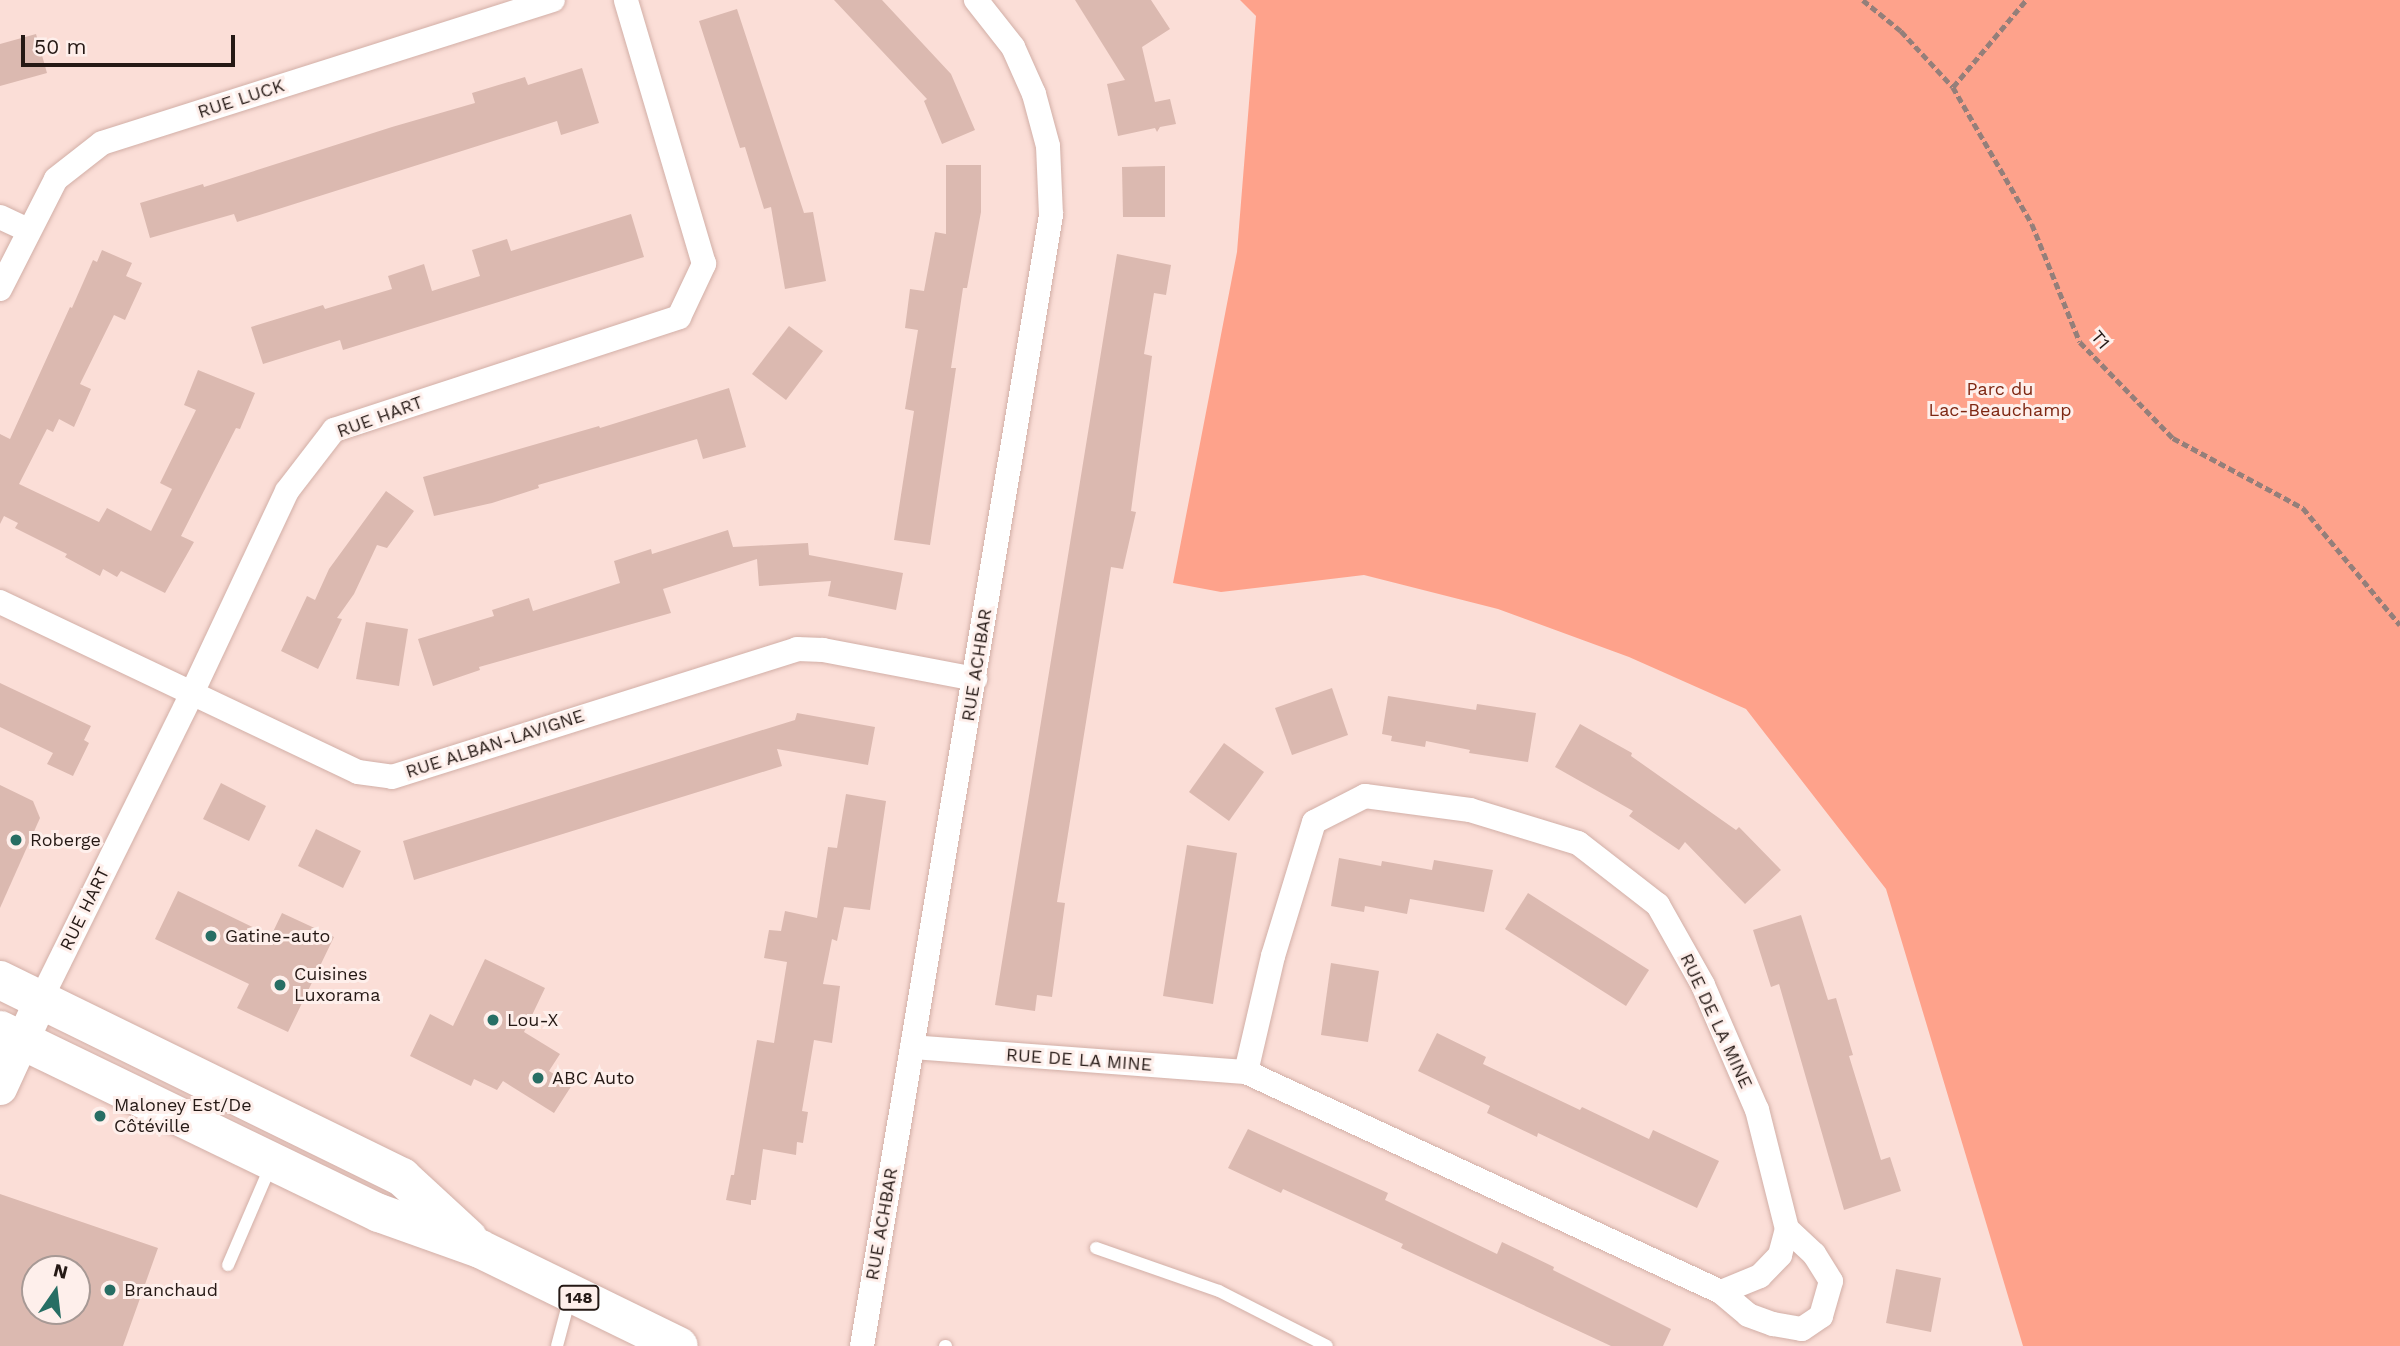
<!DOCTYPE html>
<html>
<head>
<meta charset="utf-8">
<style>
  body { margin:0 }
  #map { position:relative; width:2400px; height:1346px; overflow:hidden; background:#fbded7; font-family:"Work Sans",sans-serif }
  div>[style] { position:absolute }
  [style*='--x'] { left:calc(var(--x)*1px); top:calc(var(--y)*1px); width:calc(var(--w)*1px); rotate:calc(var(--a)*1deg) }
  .green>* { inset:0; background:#fea28b }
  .building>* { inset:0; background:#dbb9b0 }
  .path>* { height:4.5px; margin-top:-2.25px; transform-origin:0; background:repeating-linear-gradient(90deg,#947f7a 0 7px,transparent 0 10.5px) }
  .roads { filter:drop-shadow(0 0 2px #d2afa7) drop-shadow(0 0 2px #d2afa7) }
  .lane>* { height:12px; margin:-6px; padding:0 6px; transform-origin:6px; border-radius:6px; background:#fff }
  .street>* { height:24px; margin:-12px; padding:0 12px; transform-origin:12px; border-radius:12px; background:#fff }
  .secondary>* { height:33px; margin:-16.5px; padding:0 16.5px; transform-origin:16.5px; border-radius:16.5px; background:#fff }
  .primary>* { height:38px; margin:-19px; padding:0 19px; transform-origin:19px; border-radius:19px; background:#fff }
  .dots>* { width:19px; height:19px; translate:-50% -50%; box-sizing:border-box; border:4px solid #feefeb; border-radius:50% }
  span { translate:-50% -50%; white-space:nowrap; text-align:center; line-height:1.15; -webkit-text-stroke:6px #feefeb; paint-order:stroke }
  .shield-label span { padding:2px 5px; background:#feefeb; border:2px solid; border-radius:5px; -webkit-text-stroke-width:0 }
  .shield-label { font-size:16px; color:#251915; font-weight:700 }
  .street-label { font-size:18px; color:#251915 }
  .park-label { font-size:18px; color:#7e2712 }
  .poi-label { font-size:18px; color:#251915 }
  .left { translate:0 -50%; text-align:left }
  .north { position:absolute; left:21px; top:1255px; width:70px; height:70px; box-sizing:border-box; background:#feefeb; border:2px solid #a79995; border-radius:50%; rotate:14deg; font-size:19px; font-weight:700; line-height:28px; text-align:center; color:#251915 }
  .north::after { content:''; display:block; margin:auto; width:24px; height:32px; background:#276e64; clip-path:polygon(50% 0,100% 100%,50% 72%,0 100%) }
  .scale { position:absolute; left:21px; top:35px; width:214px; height:32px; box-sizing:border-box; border:4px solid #251915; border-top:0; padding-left:9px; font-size:21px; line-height:24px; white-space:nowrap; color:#251915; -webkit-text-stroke:5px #feefeb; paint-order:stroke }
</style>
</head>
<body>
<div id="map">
  <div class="green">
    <div style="clip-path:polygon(1240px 0,2400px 0,2400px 1346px,2023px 1346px,1886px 889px,1746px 709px,1629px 657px,1498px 609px,1364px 575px,1221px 592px,1173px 583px,1237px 252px,1256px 16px)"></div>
  </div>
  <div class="building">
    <div style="clip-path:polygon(834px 0,882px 0,951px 74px,975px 130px,942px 144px,924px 101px,927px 99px)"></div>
    <div style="clip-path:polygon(1075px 0,1151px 0,1170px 29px,1142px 47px,1155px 102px,1170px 99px,1176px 124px,1160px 127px,1157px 132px,1155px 128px,1118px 136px,1107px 84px,1125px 80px)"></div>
    <div style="clip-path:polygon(737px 9px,804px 213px,813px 212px,826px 281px,785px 289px,771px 207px,764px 209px,745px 147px,740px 148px,699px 21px)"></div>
    <div style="clip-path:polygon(36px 34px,47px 73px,0 86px,0 44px)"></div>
    <div style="clip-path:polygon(582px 68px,599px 123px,561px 135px,557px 121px,237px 222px,234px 214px,150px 238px,140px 203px,203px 184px,204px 187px,392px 127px,475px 103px,472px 93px,525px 77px,528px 85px)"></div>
    <div style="clip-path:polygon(946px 165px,981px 165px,981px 212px,967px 288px,963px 288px,951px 368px,956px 368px,930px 545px,894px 540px,914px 411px,905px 409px,918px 330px,905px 328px,910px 289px,924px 291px,935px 232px,946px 234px)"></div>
    <div style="clip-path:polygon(1165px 166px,1165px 217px,1123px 217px,1122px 167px)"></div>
    <div style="clip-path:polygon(631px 214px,644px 257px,343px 350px,340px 340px,263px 364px,251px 327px,323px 305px,325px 309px,392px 289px,388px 276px,424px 264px,432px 291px,480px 276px,472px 250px,507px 239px,511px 251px)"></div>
    <div style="clip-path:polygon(102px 250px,132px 263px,126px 276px,142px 283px,125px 320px,114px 315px,80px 384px,91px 389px,74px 427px,59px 419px,53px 432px,47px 429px,19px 484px,99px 522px,107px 508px,151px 531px,172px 489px,160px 483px,196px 410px,184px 405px,198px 370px,255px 393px,240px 429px,236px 428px,181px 536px,194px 542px,165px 593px,121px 571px,117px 577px,103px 569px,100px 576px,65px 557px,67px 554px,15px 528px,18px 523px,4px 516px,0 524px,0 434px,10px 439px,70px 307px,72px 308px,93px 260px,97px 262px)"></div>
    <div style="clip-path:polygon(1117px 254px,1171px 265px,1166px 295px,1154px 293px,1144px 354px,1152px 356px,1131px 511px,1136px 512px,1123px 569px,1111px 567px,1057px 902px,1065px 903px,1052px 997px,1037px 995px,1035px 1011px,995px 1005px)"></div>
    <div style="clip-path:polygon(789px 326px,823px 351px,786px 400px,752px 374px)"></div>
    <div style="clip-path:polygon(729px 388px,746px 447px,703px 459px,697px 439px,538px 485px,539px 488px,492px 503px,434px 516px,423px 477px,599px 426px,600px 428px)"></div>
    <div style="clip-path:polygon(386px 491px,414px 511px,387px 548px,377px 545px,354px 594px,337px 618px,342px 619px,318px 669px,281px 651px,307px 596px,315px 600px,329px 569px)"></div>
    <div style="clip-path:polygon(728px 530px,733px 547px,808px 543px,809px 555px,903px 573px,896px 610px,828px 596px,831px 581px,759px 586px,757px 559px,663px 589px,671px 613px,479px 667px,480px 670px,433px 686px,418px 639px,494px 616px,492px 610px,529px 598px,533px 611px,620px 583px,614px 561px,651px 549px,652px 554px)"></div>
    <div style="clip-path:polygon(366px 622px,408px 629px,399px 686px,356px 679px)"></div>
    <div style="clip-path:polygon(0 683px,91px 726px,84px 740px,89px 743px,73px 776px,47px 764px,53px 753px,0 727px)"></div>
    <div style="clip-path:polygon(1332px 688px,1348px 735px,1292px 755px,1275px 708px)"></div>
    <div style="clip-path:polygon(1388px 696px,1476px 710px,1477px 704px,1536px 713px,1528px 762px,1469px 753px,1470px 750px,1426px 741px,1425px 747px,1391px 741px,1392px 736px,1382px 734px)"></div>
    <div style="clip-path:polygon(797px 713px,875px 727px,868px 765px,777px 749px,782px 766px,414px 880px,403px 841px,795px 720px)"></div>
    <div style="clip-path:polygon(1580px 724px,1632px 753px,1631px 756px,1736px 830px,1739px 827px,1781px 870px,1745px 904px,1685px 842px,1679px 850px,1629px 816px,1633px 811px,1555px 767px)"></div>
    <div style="clip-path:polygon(1224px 743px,1264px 772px,1229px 821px,1189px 792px)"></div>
    <div style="clip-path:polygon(221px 783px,266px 806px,249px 841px,203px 819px)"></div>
    <div style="clip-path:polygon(0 785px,33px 801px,40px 818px,0 908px)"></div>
    <div style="clip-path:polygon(846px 794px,886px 801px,870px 910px,844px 907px,837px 941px,832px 939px,823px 984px,840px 986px,832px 1043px,814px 1040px,802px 1111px,808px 1112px,803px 1143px,797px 1142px,796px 1155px,763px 1149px,756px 1200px,751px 1200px,751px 1205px,726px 1200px,731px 1175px,734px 1175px,757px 1040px,774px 1043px,787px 962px,764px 958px,769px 930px,781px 931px,785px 911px,817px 918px,828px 847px,837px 848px)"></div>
    <div style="clip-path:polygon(316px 829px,361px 851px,343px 888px,298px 866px)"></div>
    <div style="clip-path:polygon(1187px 845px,1237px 853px,1213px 1004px,1163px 996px)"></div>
    <div style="clip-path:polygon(1339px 858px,1381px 866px,1382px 861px,1432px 870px,1434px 860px,1493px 870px,1484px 912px,1410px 899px,1407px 914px,1365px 906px,1364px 912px,1331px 906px)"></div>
    <div style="clip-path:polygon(178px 891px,271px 936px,282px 913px,334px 937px,288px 1032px,237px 1008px,249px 984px,155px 939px)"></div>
    <div style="clip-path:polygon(1528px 893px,1649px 970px,1626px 1006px,1505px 929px)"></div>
    <div style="clip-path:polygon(1801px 915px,1828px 1000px,1836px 998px,1853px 1055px,1849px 1056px,1881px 1160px,1890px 1157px,1901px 1191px,1844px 1210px,1779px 984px,1771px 987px,1753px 930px)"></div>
    <div style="clip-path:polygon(485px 959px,545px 988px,524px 1032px,560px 1054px,549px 1071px,572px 1085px,554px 1113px,503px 1081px,497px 1090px,474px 1079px,471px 1086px,410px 1056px,430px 1014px,453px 1026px)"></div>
    <div style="clip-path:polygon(1331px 963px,1379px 971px,1368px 1042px,1321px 1035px)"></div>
    <div style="clip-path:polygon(1437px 1033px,1486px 1057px,1483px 1064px,1580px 1110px,1582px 1107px,1649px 1139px,1653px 1130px,1719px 1161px,1697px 1208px,1538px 1133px,1537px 1137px,1487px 1113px,1490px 1106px,1418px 1071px)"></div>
    <div style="clip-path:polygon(1248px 1129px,1388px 1193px,1385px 1200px,1497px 1254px,1502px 1242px,1554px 1267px,1553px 1270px,1671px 1329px,1663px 1346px,1611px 1346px,1401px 1248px,1403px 1244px,1283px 1189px,1281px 1193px,1228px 1168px)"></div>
    <div style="clip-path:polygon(evenodd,0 1194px,158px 1248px,123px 1346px,0 1346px,0 1194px,35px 1269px,77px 1269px,77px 1311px,35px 1311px,35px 1269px)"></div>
    <div style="clip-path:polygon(1896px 1269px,1941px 1278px,1931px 1332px,1886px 1323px)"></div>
  </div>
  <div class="path">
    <div style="--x:1863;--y:0;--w:49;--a:39.2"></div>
    <div style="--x:1901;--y:31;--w:76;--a:47.1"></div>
    <div style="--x:1953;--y:87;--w:158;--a:60"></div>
    <div style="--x:2032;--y:224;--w:127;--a:67.9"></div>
    <div style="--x:2080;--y:342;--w:134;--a:45.9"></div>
    <div style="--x:2173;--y:438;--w:148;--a:28.3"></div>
    <div style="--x:2303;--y:508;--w:152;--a:50.3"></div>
    <div style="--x:1953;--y:87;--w:114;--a:-50"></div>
  </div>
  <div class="roads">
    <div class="lane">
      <div style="--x:1096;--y:1248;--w:130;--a:19.3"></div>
      <div style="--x:1219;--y:1291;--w:121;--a:27"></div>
      <div style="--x:228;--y:1265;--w:109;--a:-66.7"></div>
      <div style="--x:557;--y:1346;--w:51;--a:-75.1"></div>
      <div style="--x:945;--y:1346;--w:1;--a:0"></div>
    </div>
    <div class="street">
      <div style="--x:0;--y:217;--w:31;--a:25"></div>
      <div style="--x:0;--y:289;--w:123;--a:-63"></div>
      <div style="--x:56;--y:179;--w:58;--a:-38"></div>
      <div style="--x:102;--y:143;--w:473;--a:-17.6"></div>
      <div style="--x:0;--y:602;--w:396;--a:25.4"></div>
      <div style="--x:358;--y:772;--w:34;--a:8"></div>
      <div style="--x:392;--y:777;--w:425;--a:-17.5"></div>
      <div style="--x:797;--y:649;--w:26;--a:2"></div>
      <div style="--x:823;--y:650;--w:155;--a:10.8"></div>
      <div style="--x:41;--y:999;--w:339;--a:-63.7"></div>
      <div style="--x:191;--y:695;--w:225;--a:-64.8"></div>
      <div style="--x:287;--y:491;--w:77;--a:-52.4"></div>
      <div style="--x:334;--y:430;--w:363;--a:-18.1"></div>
      <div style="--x:679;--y:317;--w:59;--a:-64.7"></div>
      <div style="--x:704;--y:264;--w:275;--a:-106.5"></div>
      <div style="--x:912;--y:1047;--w:335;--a:4.3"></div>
      <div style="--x:1246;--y:1072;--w:523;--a:24.85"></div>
      <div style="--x:1721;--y:1292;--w:35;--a:40"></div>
      <div style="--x:1748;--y:1315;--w:27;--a:20"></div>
      <div style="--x:1773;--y:1324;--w:29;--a:10"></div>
      <div style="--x:1802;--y:1329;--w:23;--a:-34"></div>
      <div style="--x:1821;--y:1316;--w:36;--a:-74"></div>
      <div style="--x:1831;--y:1281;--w:32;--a:-122"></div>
      <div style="--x:1814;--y:1254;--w:37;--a:-137"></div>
      <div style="--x:1787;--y:1229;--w:123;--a:-104.1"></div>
      <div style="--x:1757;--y:1110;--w:136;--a:-113.4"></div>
      <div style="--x:1703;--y:985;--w:92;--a:-119.4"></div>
      <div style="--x:1658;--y:905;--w:101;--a:-142.2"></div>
      <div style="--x:1578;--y:843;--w:113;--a:-163"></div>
      <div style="--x:1470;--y:810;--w:106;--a:-172.4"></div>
      <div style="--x:1365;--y:796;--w:57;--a:153"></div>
      <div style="--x:1314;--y:822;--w:140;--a:107"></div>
      <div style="--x:1273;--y:956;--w:119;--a:103.1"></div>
      <div style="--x:1721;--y:1292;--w:42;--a:-22.3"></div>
      <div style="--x:1760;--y:1276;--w:29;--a:-46"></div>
      <div style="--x:1780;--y:1255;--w:27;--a:-75"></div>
      <div style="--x:862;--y:1346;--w:1147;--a:-80.51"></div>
      <div style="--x:1051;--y:215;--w:69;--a:-92.5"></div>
      <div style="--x:1048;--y:146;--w:54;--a:-105.1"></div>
      <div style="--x:1034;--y:94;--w:51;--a:-114.1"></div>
      <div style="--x:1013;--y:47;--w:60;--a:-128.2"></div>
    </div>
    <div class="secondary">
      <div style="--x:0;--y:1088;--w:98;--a:-65.3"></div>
    </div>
    <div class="primary">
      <div style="--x:0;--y:980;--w:448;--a:26.1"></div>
      <div style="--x:402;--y:1177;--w:90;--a:42.7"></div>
      <div style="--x:0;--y:1030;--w:421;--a:25.8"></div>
      <div style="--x:379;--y:1213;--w:107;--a:19.6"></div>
      <div style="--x:480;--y:1249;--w:221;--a:26"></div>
    </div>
  </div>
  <div class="dots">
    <div style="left:16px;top:840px;background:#276e64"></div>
    <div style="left:211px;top:936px;background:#276e64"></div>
    <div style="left:280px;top:985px;background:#276e64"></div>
    <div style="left:493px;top:1020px;background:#276e64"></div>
    <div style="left:538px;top:1078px;background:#276e64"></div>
    <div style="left:100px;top:1116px;background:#276e64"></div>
    <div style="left:110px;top:1290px;background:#276e64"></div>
  </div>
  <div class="shield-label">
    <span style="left:579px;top:1298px">148</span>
  </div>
  <div class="street-label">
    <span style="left:241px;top:99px;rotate:-18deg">RUE LUCK</span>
    <span style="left:2100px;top:340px;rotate:50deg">T1</span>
    <span style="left:380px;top:417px;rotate:-20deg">RUE HART</span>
    <span style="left:977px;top:665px;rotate:-81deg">RUE ACHBAR</span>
    <span style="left:495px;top:744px;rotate:-18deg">RUE ALBAN-LAVIGNE</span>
    <span style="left:85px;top:909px;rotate:-64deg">RUE HART</span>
    <span style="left:1716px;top:1021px;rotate:65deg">RUE DE LA MINE</span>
    <span style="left:1079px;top:1060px;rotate:4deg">RUE DE LA MINE</span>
    <span style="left:882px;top:1224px;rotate:-80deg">RUE ACHBAR</span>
  </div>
  <div class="park-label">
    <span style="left:2000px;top:400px">Parc du<br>Lac-Beauchamp</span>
  </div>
  <div class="poi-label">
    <span class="left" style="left:30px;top:840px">Roberge</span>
    <span class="left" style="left:225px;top:936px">Gatine-auto</span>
    <span class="left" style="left:294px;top:985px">Cuisines<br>Luxorama</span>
    <span class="left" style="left:507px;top:1020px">Lou-X</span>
    <span class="left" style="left:552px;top:1078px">ABC Auto</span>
    <span class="left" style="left:114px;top:1116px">Maloney Est/De<br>Côtéville</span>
    <span class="left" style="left:124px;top:1290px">Branchaud</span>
  </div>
  <div class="north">N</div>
  <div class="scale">50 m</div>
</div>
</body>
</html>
